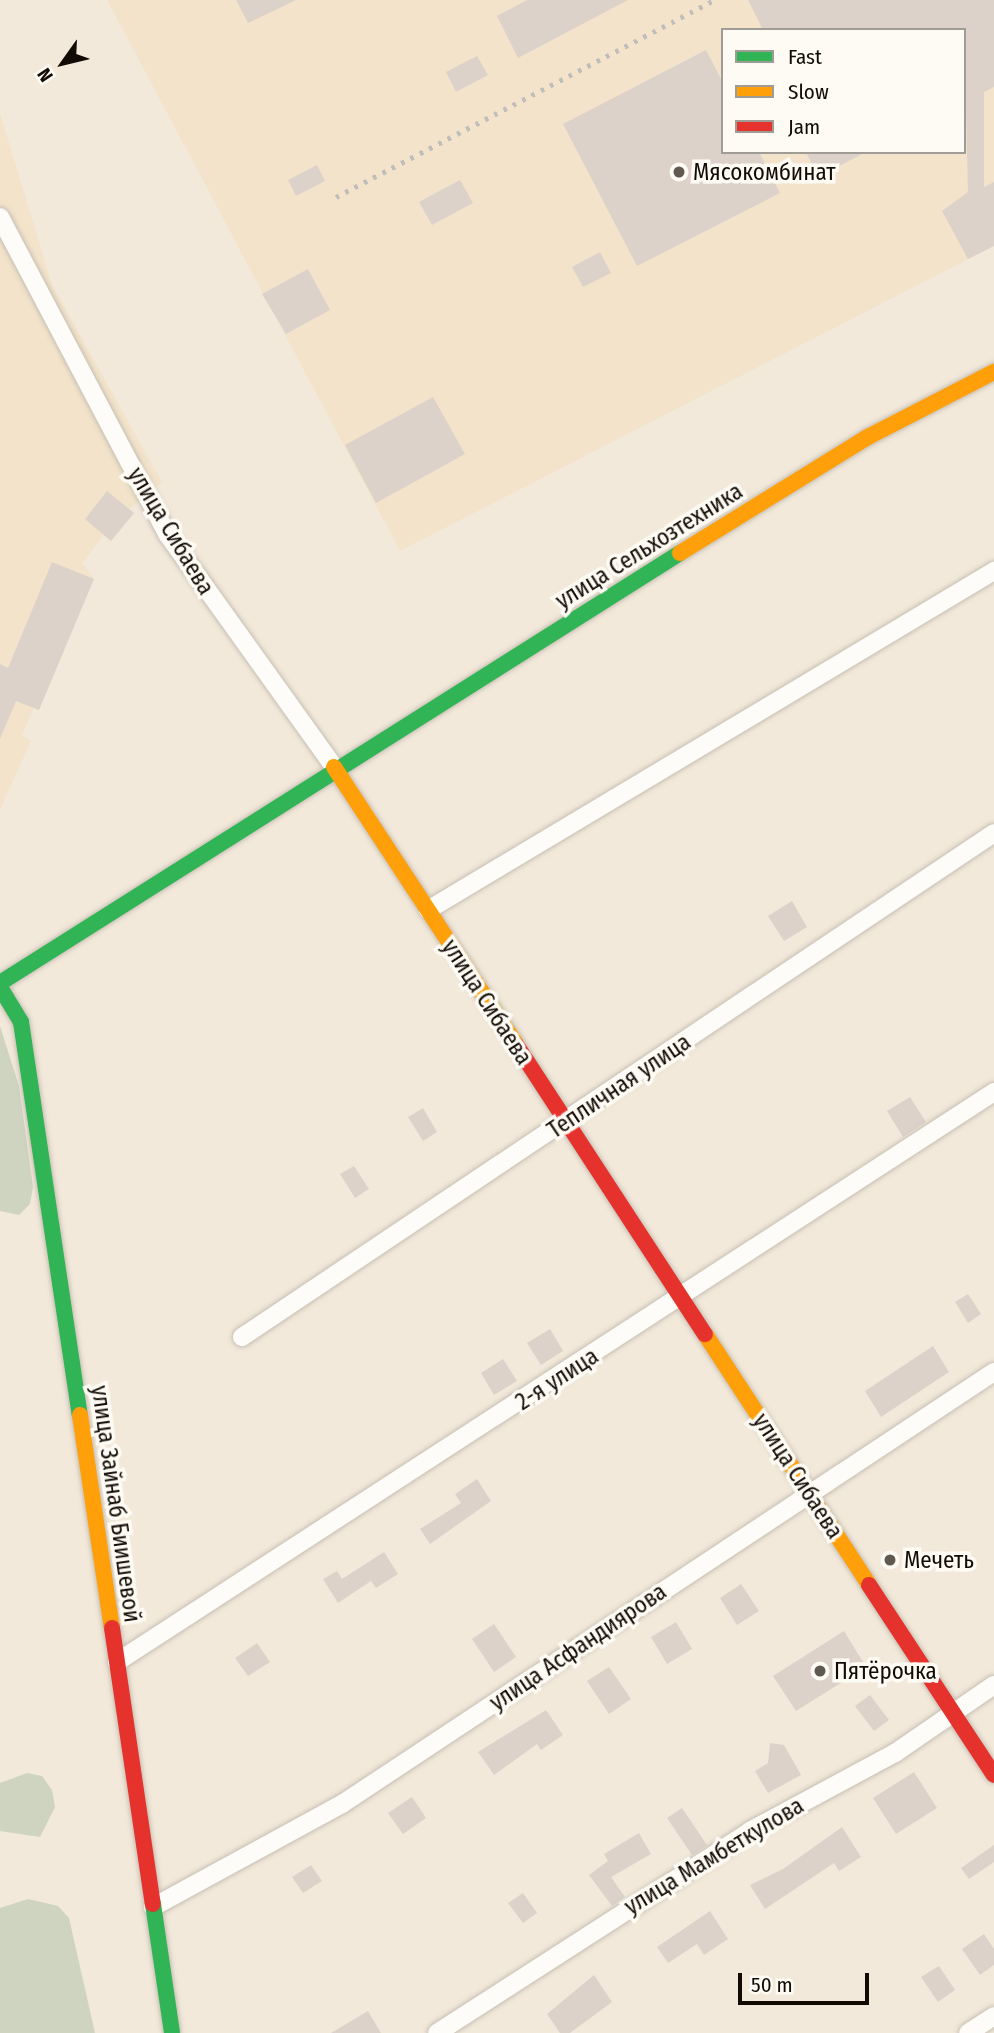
<!DOCTYPE html>
<html>
<head>
<meta charset="utf-8">
<style>
  body { margin:0 }
  #map { position:relative; width:994px; height:2033px; overflow:hidden; background:#f2e9da; font-family:"Fira Sans Condensed",sans-serif }
  div>[style] { position:absolute }
  [style*='--x'] { left:calc(var(--x)*1px); top:calc(var(--y)*1px); width:calc(var(--w)*1px); rotate:calc(var(--a)*1deg) }
  .built>* { inset:0; background:#f2e3ca }
  .green>* { inset:0; background:#ced4c0 }
  .building>* { inset:0; background:#dcd2ca }
  .roads { filter:drop-shadow(0 0 2px #c7bfb4) drop-shadow(0 0 2px #c7bfb4) }
  .street>* { height:18px; margin:-9px; padding:0 9px; transform-origin:9px; border-radius:9px; background:#fdfcf9 }
  .fast>* { height:16px; margin:-8px; padding:0 8px; transform-origin:8px; border-radius:8px; background:#30b455 }
  .slow>* { height:16px; margin:-8px; padding:0 8px; transform-origin:8px; border-radius:8px; background:#ff9f0a }
  .jam>* { height:16px; margin:-8px; padding:0 8px; transform-origin:8px; border-radius:8px; background:#e5322d }
  .rail>* { height:5px; margin-top:-2.5px; transform-origin:0; background:repeating-linear-gradient(90deg,#c0beba 0 3.5px,transparent 0 10.5px) }
  .dots>* { width:19px; height:19px; translate:-50% -50%; box-sizing:border-box; border:4px solid #fefbf5; border-radius:50% }
  span { translate:-50% -50%; white-space:nowrap; text-align:center; line-height:1.15; -webkit-text-stroke:7px #fefbf5; paint-order:stroke }
  .poi-label { font-size:23px; color:#110b04 }
  .left { translate:0 -50%; text-align:left }
  .street-label { font-size:23px; color:#110b04 }
  .legend { position:absolute; left:721px; top:28px; width:245px; height:126px; box-sizing:border-box; background:#fefbf5; border:2px solid #9f9b95; margin:0; padding:9px 12px; list-style:none; font-size:21px; color:#110b04 }
  .legend li { display:flex; align-items:center; gap:14px; height:35px }
  .legend b { width:35px; border:2px solid #9f9b95 }
  .north { position:absolute; left:28px; top:28px; width:70px; height:70px; -webkit-text-stroke:5px #fefbf5; paint-order:stroke; rotate:236deg; font-size:19px; font-weight:700; line-height:28px; text-align:center; color:#110b04 }
  .north::after { content:''; display:block; margin:auto; width:24px; height:32px; background:#110b04; clip-path:polygon(50% 0,100% 100%,50% 72%,0 100%) }
  .scale { position:absolute; left:738px; top:1973px; width:131px; height:32px; box-sizing:border-box; border:4px solid #110b04; border-top:0; padding-left:9px; font-size:21px; line-height:24px; white-space:nowrap; color:#110b04; -webkit-text-stroke:5px #fefbf5; paint-order:stroke }
</style>
</head>
<body>
<div id="map">
  <div class="built">
    <div style="clip-path:polygon(evenodd,107px 0,994px 0,994px 246px,400px 551px,107px 0,723px 30px,964px 30px,964px 152px,723px 152px,723px 30px)"></div>
    <div style="clip-path:polygon(0 113px,52px 285px,162px 482px,129px 509px,134px 513px,111px 541px,104px 535px,82px 563px,94px 579px,39px 710px,34px 708px,22px 735px,31px 741px,0 810px)"></div>
  </div>
  <div class="green">
    <div style="clip-path:polygon(0 1026px,19px 1086px,33px 1187px,30px 1204px,19px 1215px,0 1211px)"></div>
    <div style="clip-path:polygon(27px 1773px,42px 1776px,52px 1790px,55px 1807px,40px 1837px,0 1831px,0 1783px)"></div>
    <div style="clip-path:polygon(28px 1899px,58px 1906px,69px 1918px,95px 2033px,0 2033px,0 1908px)"></div>
  </div>
  <div class="building">
    <div style="clip-path:polygon(236px 0,296px 0,248px 23px)"></div>
    <div style="clip-path:polygon(527px 0,628px 0,518px 58px,497px 16px)"></div>
    <div style="clip-path:polygon(748px 0,994px 0,994px 87px,984px 92px,984px 187px,994px 182px,994px 246px,968px 259px,942px 211px,968px 192px,964px 30px,763px 30px)"></div>
    <div style="clip-path:polygon(706px 50px,723px 83px,723px 152px,759px 152px,780px 193px,637px 266px,563px 124px)"></div>
    <div style="clip-path:polygon(477px 56px,488px 75px,456px 92px,446px 72px)"></div>
    <div style="clip-path:polygon(806px 152px,866px 152px,818px 177px)"></div>
    <div style="clip-path:polygon(317px 165px,325px 181px,296px 196px,288px 180px)"></div>
    <div style="clip-path:polygon(460px 180px,473px 203px,432px 225px,419px 202px)"></div>
    <div style="clip-path:polygon(600px 252px,611px 273px,583px 287px,572px 267px)"></div>
    <div style="clip-path:polygon(308px 269px,330px 310px,286px 334px,262px 294px)"></div>
    <div style="clip-path:polygon(433px 397px,465px 454px,376px 503px,345px 445px)"></div>
    <div style="clip-path:polygon(107px 491px,134px 513px,111px 541px,85px 519px)"></div>
    <div style="clip-path:polygon(52px 562px,94px 579px,39px 710px,16px 701px,0 739px,0 664px,8px 668px)"></div>
    <div style="clip-path:polygon(792px 901px,807px 927px,784px 941px,768px 916px)"></div>
    <div style="clip-path:polygon(910px 1097px,926px 1122px,903px 1137px,887px 1111px)"></div>
    <div style="clip-path:polygon(423px 1108px,437px 1132px,423px 1141px,408px 1117px)"></div>
    <div style="clip-path:polygon(354px 1166px,369px 1189px,355px 1198px,340px 1174px)"></div>
    <div style="clip-path:polygon(968px 1294px,981px 1314px,968px 1323px,955px 1302px)"></div>
    <div style="clip-path:polygon(550px 1329px,563px 1351px,541px 1365px,527px 1343px)"></div>
    <div style="clip-path:polygon(933px 1346px,949px 1372px,881px 1417px,865px 1391px)"></div>
    <div style="clip-path:polygon(503px 1359px,517px 1381px,494px 1395px,481px 1373px)"></div>
    <div style="clip-path:polygon(477px 1479px,491px 1501px,430px 1544px,420px 1529px,461px 1503px,455px 1494px)"></div>
    <div style="clip-path:polygon(384px 1552px,398px 1574px,376px 1588px,371px 1581px,338px 1603px,323px 1579px,337px 1571px,342px 1579px)"></div>
    <div style="clip-path:polygon(741px 1584px,759px 1611px,737px 1625px,720px 1598px)"></div>
    <div style="clip-path:polygon(676px 1622px,692px 1649px,667px 1664px,651px 1637px)"></div>
    <div style="clip-path:polygon(494px 1624px,516px 1657px,494px 1672px,472px 1639px)"></div>
    <div style="clip-path:polygon(844px 1631px,866px 1667px,796px 1711px,773px 1676px)"></div>
    <div style="clip-path:polygon(257px 1643px,270px 1662px,248px 1676px,235px 1658px)"></div>
    <div style="clip-path:polygon(609px 1667px,631px 1699px,609px 1714px,587px 1681px)"></div>
    <div style="clip-path:polygon(870px 1695px,889px 1720px,874px 1731px,855px 1706px)"></div>
    <div style="clip-path:polygon(546px 1710px,563px 1735px,541px 1750px,537px 1744px,494px 1775px,478px 1752px)"></div>
    <div style="clip-path:polygon(770px 1743px,784px 1745px,801px 1775px,768px 1793px,755px 1771px,768px 1763px)"></div>
    <div style="clip-path:polygon(914px 1772px,937px 1808px,896px 1834px,873px 1798px)"></div>
    <div style="clip-path:polygon(412px 1797px,426px 1818px,403px 1834px,388px 1813px)"></div>
    <div style="clip-path:polygon(682px 1808px,707px 1845px,692px 1855px,667px 1818px)"></div>
    <div style="clip-path:polygon(842px 1827px,861px 1857px,839px 1871px,834px 1863px,765px 1909px,750px 1885px,783px 1869px)"></div>
    <div style="clip-path:polygon(639px 1833px,651px 1854px,611px 1877px,625px 1897px,612px 1906px,589px 1875px,608px 1861px,604px 1854px)"></div>
    <div style="clip-path:polygon(994px 1845px,994px 1862px,969px 1879px,961px 1868px)"></div>
    <div style="clip-path:polygon(311px 1865px,322px 1881px,303px 1893px,292px 1877px)"></div>
    <div style="clip-path:polygon(523px 1893px,537px 1913px,523px 1923px,508px 1903px)"></div>
    <div style="clip-path:polygon(710px 1911px,728px 1939px,704px 1955px,697px 1944px,668px 1963px,657px 1947px)"></div>
    <div style="clip-path:polygon(984px 1934px,994px 1949px,994px 1965px,980px 1975px,962px 1949px)"></div>
    <div style="clip-path:polygon(939px 1966px,955px 1990px,938px 2002px,921px 1977px)"></div>
    <div style="clip-path:polygon(594px 1975px,612px 2002px,570px 2033px,560px 2033px,547px 2014px)"></div>
    <div style="clip-path:polygon(368px 2011px,381px 2033px,331px 2033px)"></div>
  </div>
  <div class="roads">
    <div class="street">
      <div style="--x:0;--y:217;--w:360;--a:62.2"></div>
      <div style="--x:168;--y:535;--w:285;--a:54.4"></div>
      <div style="--x:428;--y:910;--w:660;--a:-30.92"></div>
      <div style="--x:242;--y:1337;--w:905;--a:-33.83"></div>
      <div style="--x:117;--y:1662;--w:1046;--a:-33.02"></div>
      <div style="--x:153;--y:1907;--w:215;--a:-28.6"></div>
      <div style="--x:342;--y:1804;--w:782;--a:-33.53"></div>
      <div style="--x:437;--y:2033;--w:373;--a:-32.8"></div>
      <div style="--x:750;--y:1831;--w:165;--a:-28.3"></div>
      <div style="--x:895;--y:1753;--w:120;--a:-34.5"></div>
      <div style="--x:968;--y:2033;--w:31;--a:-33"></div>
    </div>
    <div class="fast">
      <div style="--x:0;--y:983;--w:805;--a:-32.31"></div>
      <div style="--x:0;--y:987;--w:41;--a:59"></div>
      <div style="--x:21;--y:1022;--w:397;--a:81.5"></div>
      <div style="--x:153;--y:1904;--w:130;--a:81.6"></div>
    </div>
    <div class="slow">
      <div style="--x:680;--y:553;--w:221;--a:-31.7"></div>
      <div style="--x:868;--y:437;--w:142;--a:-27.3"></div>
      <div style="--x:334;--y:767;--w:334;--a:56.7"></div>
      <div style="--x:705;--y:1334;--w:300;--a:56.8"></div>
      <div style="--x:80;--y:1415;--w:215;--a:81.5"></div>
    </div>
    <div class="jam">
      <div style="--x:517;--y:1046;--w:344;--a:56.9"></div>
      <div style="--x:869;--y:1585;--w:227;--a:56.7"></div>
      <div style="--x:112;--y:1628;--w:279;--a:81.6"></div>
    </div>
  </div>
  <div class="rail">
    <div style="--x:336;--y:197;--w:427;--a:-27.5"></div>
  </div>
  <div class="dots">
    <div style="left:679px;top:172px;background:#60594f"></div>
    <div style="left:890px;top:1560px;background:#60594f"></div>
    <div style="left:820px;top:1671px;background:#60594f"></div>
  </div>
  <div class="poi-label">
    <span class="left" style="left:693px;top:172px">Мясокомбинат</span>
    <span class="left" style="left:904px;top:1560px">Мечеть</span>
    <span class="left" style="left:834px;top:1671px">Пятёрочка</span>
  </div>
  <div class="street-label">
    <span style="left:171px;top:531px;rotate:59deg">улица Сибаева</span>
    <span style="left:649px;top:546px;rotate:-32deg">улица Сельхозтехника</span>
    <span style="left:487px;top:1002px;rotate:57deg">улица Сибаева</span>
    <span style="left:619px;top:1086px;rotate:-34deg">Тепличная улица</span>
    <span style="left:557px;top:1379px;rotate:-33deg">2-я улица</span>
    <span style="left:798px;top:1476px;rotate:57deg">улица Сибаева</span>
    <span style="left:116px;top:1504px;rotate:82deg">улица Зайнаб Биишевой</span>
    <span style="left:578px;top:1647px;rotate:-34deg">улица Асфандиярова</span>
    <span style="left:714px;top:1856px;rotate:-31deg">улица Мамбеткулова</span>
  </div>
  <ul class="legend">
  <li><b style="height:9px;background:#30b455"></b>Fast</li>
  <li><b style="height:9px;background:#ff9f0a"></b>Slow</li>
  <li><b style="height:9px;background:#e5322d"></b>Jam</li>
  </ul>
  <div class="north">N</div>
  <div class="scale">50 m</div>
</div>
</body>
</html>
